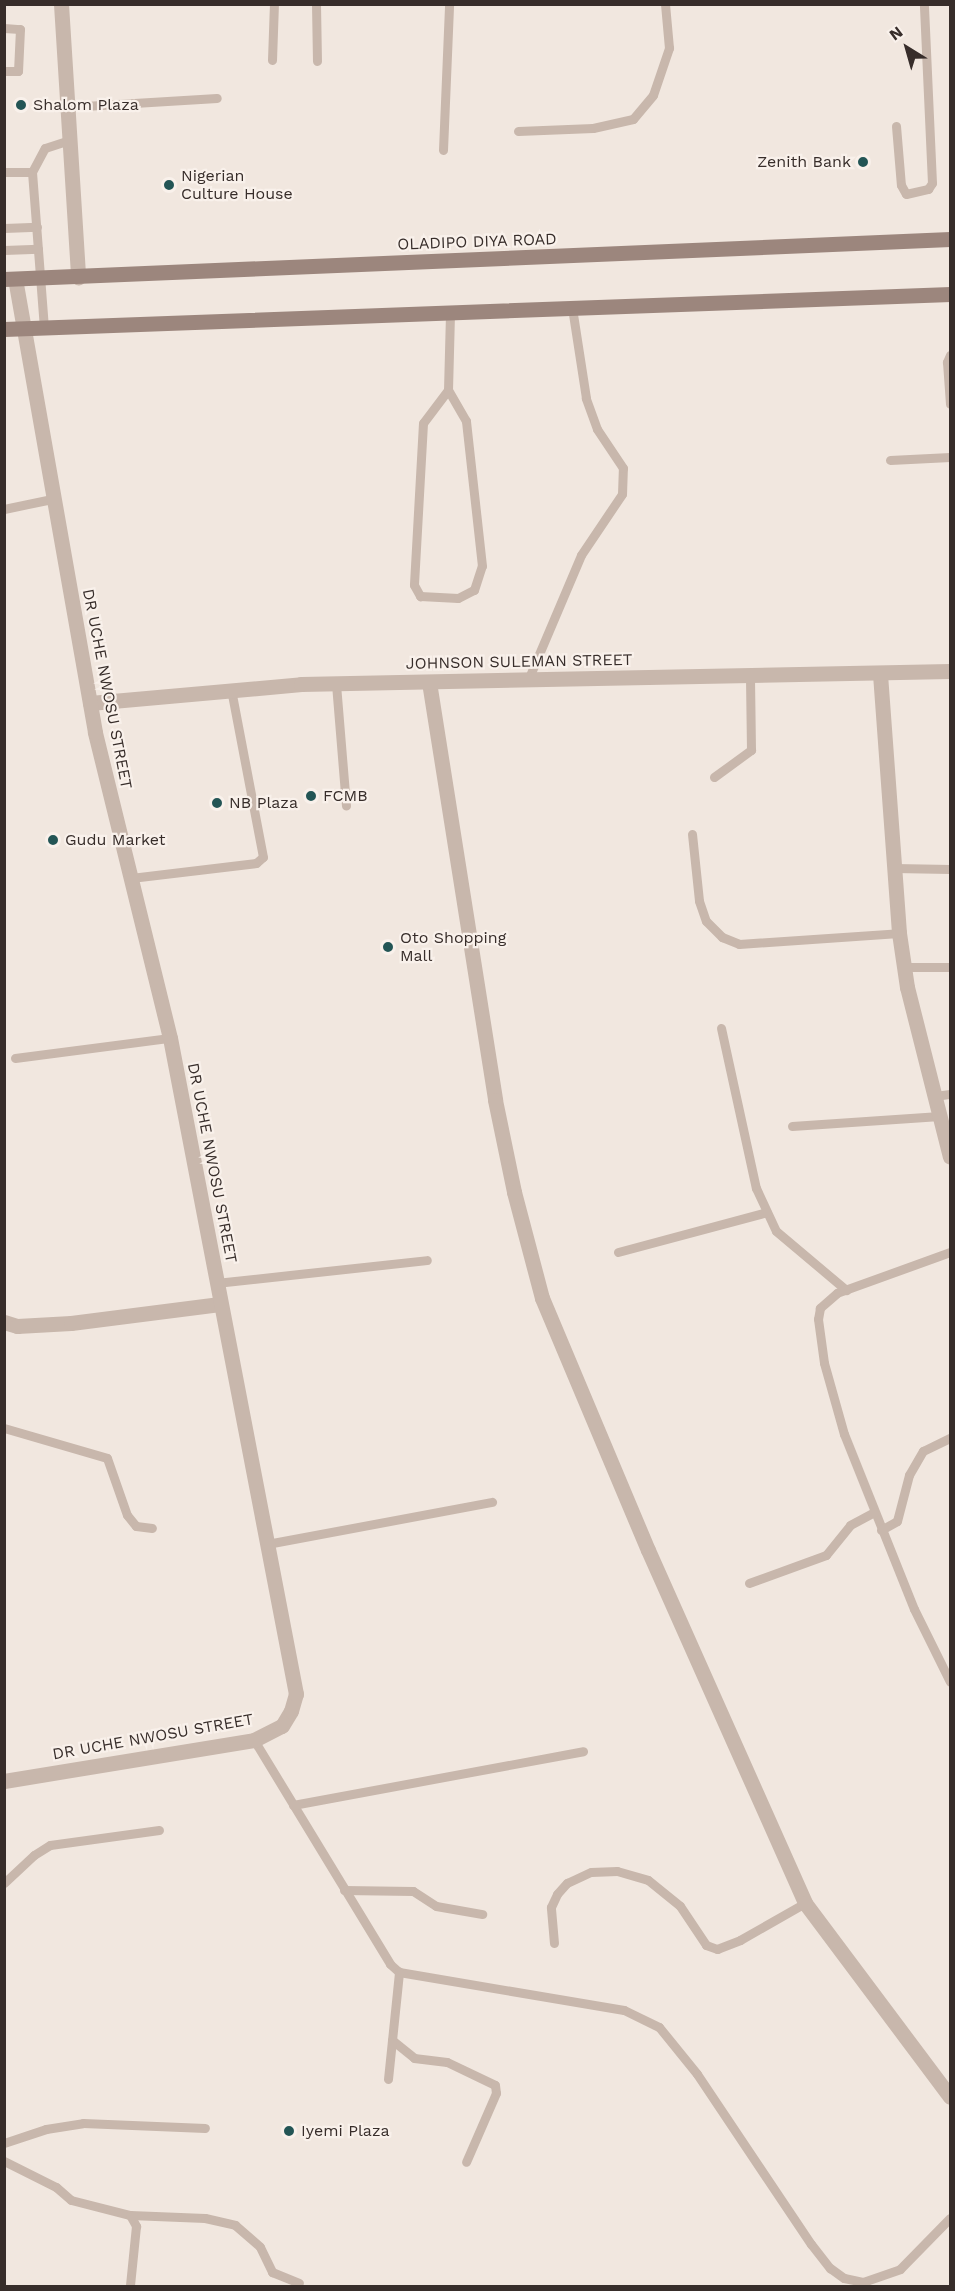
<!DOCTYPE html>
<html>
<head>
<meta charset="utf-8">
<style>
  body { margin:0 }
  #map { position:relative; width:955px; height:2291px; overflow:hidden; background:#f1e7df; font-family:"Work Sans",sans-serif }
  div>[style] { position:absolute }
  [style*='--x'] { left:calc(var(--x)*1px); top:calc(var(--y)*1px); width:calc(var(--w)*1px); rotate:calc(var(--a)*1deg) }
  .lane>* { height:9px; margin:-4.5px; padding:0 4.5px; transform-origin:4.5px; border-radius:4.5px; background:#c8b7ac }
  .street>* { height:15px; margin:-7.5px; padding:0 7.5px; transform-origin:7.5px; border-radius:7.5px; background:#c8b7ac }
  .secondary>* { height:15px; margin:-7.5px; padding:0 7.5px; transform-origin:7.5px; border-radius:7.5px; background:#9c867d }
  .dots>* { width:16px; height:16px; translate:-50% -50%; box-sizing:border-box; border:3px solid #f9f1eb; border-radius:50% }
  span { translate:-50% -50%; white-space:nowrap; text-align:center; line-height:1.15; -webkit-text-stroke:4.5px #f9f1eb; paint-order:stroke }
  .poi-label { font-size:16px; color:#372d2a }
  .left { translate:0 -50%; text-align:left }
  .right { translate:-100% -50%; text-align:right }
  .street-label { font-size:16px; color:#372d2a }
  .frame { position:absolute; inset:0; border:6px solid #372d2a; pointer-events:none }
  .north { position:absolute; left:877px; top:18px; width:60px; height:60px; -webkit-text-stroke:4px #f9f1eb; paint-order:stroke; rotate:323deg; font-size:16px; font-weight:700; line-height:24px; text-align:center; color:#372d2a }
  .north::after { content:''; display:block; margin:auto; width:21px; height:27px; background:#372d2a; clip-path:polygon(50% 0,100% 100%,50% 72%,0 100%) }
</style>
</head>
<body>
<div id="map">
  <div class="lane">
    <div style="--x:316;--y:4;--w:57;--a:89"></div>
    <div style="--x:4;--y:28;--w:16;--a:4"></div>
    <div style="--x:20;--y:29;--w:42;--a:92.7"></div>
    <div style="--x:18;--y:71;--w:14;--a:180"></div>
    <div style="--x:272;--y:60;--w:56;--a:-88"></div>
    <div style="--x:68;--y:107;--w:149;--a:-3.5"></div>
    <div style="--x:896;--y:126;--w:59;--a:85.2"></div>
    <div style="--x:901;--y:185;--w:10;--a:61"></div>
    <div style="--x:906;--y:194;--w:23;--a:-13"></div>
    <div style="--x:928;--y:189;--w:7;--a:-56"></div>
    <div style="--x:932;--y:183;--w:179;--a:-92.6"></div>
    <div style="--x:518;--y:131;--w:75;--a:-2.3"></div>
    <div style="--x:593;--y:128;--w:41;--a:-12.7"></div>
    <div style="--x:633;--y:119;--w:31;--a:-50"></div>
    <div style="--x:653;--y:95;--w:50;--a:-71.2"></div>
    <div style="--x:669;--y:48;--w:44;--a:-95.2"></div>
    <div style="--x:443;--y:150;--w:146;--a:-87.6"></div>
    <div style="--x:4;--y:172;--w:28;--a:0"></div>
    <div style="--x:32;--y:172;--w:155;--a:85.6"></div>
    <div style="--x:32;--y:172;--w:27;--a:-62"></div>
    <div style="--x:45;--y:148;--w:25;--a:-18"></div>
    <div style="--x:4;--y:228;--w:33;--a:-2"></div>
    <div style="--x:4;--y:250;--w:34;--a:-2"></div>
    <div style="--x:950;--y:355;--w:8;--a:113"></div>
    <div style="--x:947;--y:362;--w:42;--a:85.9"></div>
    <div style="--x:448;--y:390;--w:41;--a:127.1"></div>
    <div style="--x:423;--y:423;--w:162;--a:93.2"></div>
    <div style="--x:414;--y:585;--w:13;--a:61"></div>
    <div style="--x:420;--y:596;--w:38;--a:3"></div>
    <div style="--x:458;--y:598;--w:18;--a:-27"></div>
    <div style="--x:474;--y:590;--w:25;--a:-72"></div>
    <div style="--x:482;--y:566;--w:146;--a:-96.3"></div>
    <div style="--x:466;--y:421;--w:36;--a:-120"></div>
    <div style="--x:448;--y:390;--w:78;--a:-88.5"></div>
    <div style="--x:890;--y:460;--w:60;--a:-2.9"></div>
    <div style="--x:4;--y:509;--w:49;--a:-11.8"></div>
    <div style="--x:528;--y:680;--w:136;--a:-67"></div>
    <div style="--x:581;--y:555;--w:73;--a:-56.1"></div>
    <div style="--x:622;--y:494;--w:26;--a:-88"></div>
    <div style="--x:623;--y:468;--w:47;--a:-123.7"></div>
    <div style="--x:597;--y:429;--w:33;--a:-110"></div>
    <div style="--x:586;--y:398;--w:91;--a:-98.8"></div>
    <div style="--x:336;--y:684;--w:122;--a:85.3"></div>
    <div style="--x:714;--y:777;--w:46;--a:-36.1"></div>
    <div style="--x:751;--y:750;--w:74;--a:-90.8"></div>
    <div style="--x:692;--y:834;--w:67;--a:84"></div>
    <div style="--x:699;--y:901;--w:21;--a:71"></div>
    <div style="--x:706;--y:921;--w:23;--a:45"></div>
    <div style="--x:722;--y:937;--w:18;--a:22"></div>
    <div style="--x:739;--y:944;--w:160;--a:-3.9"></div>
    <div style="--x:894;--y:868;--w:56;--a:1"></div>
    <div style="--x:131;--y:878;--w:126;--a:-6.8"></div>
    <div style="--x:256;--y:863;--w:9;--a:-41"></div>
    <div style="--x:263;--y:857;--w:170;--a:-100.8"></div>
    <div style="--x:904;--y:967;--w:46;--a:0"></div>
    <div style="--x:721;--y:1028;--w:164;--a:77.7"></div>
    <div style="--x:756;--y:1188;--w:47;--a:65.1"></div>
    <div style="--x:776;--y:1231;--w:92;--a:40.1"></div>
    <div style="--x:15;--y:1058;--w:156;--a:-7.4"></div>
    <div style="--x:935;--y:1096;--w:15;--a:-8"></div>
    <div style="--x:792;--y:1126;--w:148;--a:-3.9"></div>
    <div style="--x:618;--y:1252;--w:154;--a:-15"></div>
    <div style="--x:950;--y:1252;--w:120;--a:160.1"></div>
    <div style="--x:837;--y:1293;--w:23;--a:139"></div>
    <div style="--x:820;--y:1308;--w:11;--a:100"></div>
    <div style="--x:818;--y:1319;--w:44;--a:82.2"></div>
    <div style="--x:824;--y:1363;--w:74;--a:74.3"></div>
    <div style="--x:844;--y:1434;--w:188;--a:68.2"></div>
    <div style="--x:914;--y:1609;--w:81;--a:63.7"></div>
    <div style="--x:216;--y:1283;--w:212;--a:-6.2"></div>
    <div style="--x:4;--y:1428;--w:107;--a:16.2"></div>
    <div style="--x:107;--y:1458;--w:60;--a:70.7"></div>
    <div style="--x:127;--y:1515;--w:14;--a:51"></div>
    <div style="--x:136;--y:1526;--w:16;--a:7"></div>
    <div style="--x:881;--y:1530;--w:18;--a:-29"></div>
    <div style="--x:897;--y:1521;--w:48;--a:-75.4"></div>
    <div style="--x:909;--y:1475;--w:28;--a:-60"></div>
    <div style="--x:923;--y:1451;--w:30;--a:-26"></div>
    <div style="--x:267;--y:1544;--w:229;--a:-10.6"></div>
    <div style="--x:749;--y:1583;--w:82;--a:-20"></div>
    <div style="--x:826;--y:1555;--w:38;--a:-51"></div>
    <div style="--x:850;--y:1525;--w:27;--a:-28"></div>
    <div style="--x:254;--y:1740;--w:262;--a:58.7"></div>
    <div style="--x:390;--y:1964;--w:12;--a:42"></div>
    <div style="--x:399;--y:1972;--w:228;--a:9.6"></div>
    <div style="--x:624;--y:2010;--w:39;--a:26"></div>
    <div style="--x:659;--y:2027;--w:60;--a:51"></div>
    <div style="--x:697;--y:2074;--w:205;--a:56.2"></div>
    <div style="--x:811;--y:2244;--w:31;--a:52"></div>
    <div style="--x:830;--y:2268;--w:17;--a:36"></div>
    <div style="--x:844;--y:2278;--w:19;--a:12"></div>
    <div style="--x:863;--y:2282;--w:39;--a:-19"></div>
    <div style="--x:900;--y:2269;--w:71;--a:-45.6"></div>
    <div style="--x:293;--y:1805;--w:295;--a:-10.5"></div>
    <div style="--x:4;--y:1883;--w:41;--a:-43"></div>
    <div style="--x:34;--y:1855;--w:19;--a:-32"></div>
    <div style="--x:50;--y:1845;--w:110;--a:-7.8"></div>
    <div style="--x:344;--y:1890;--w:69;--a:0.8"></div>
    <div style="--x:413;--y:1891;--w:27;--a:33"></div>
    <div style="--x:436;--y:1906;--w:47;--a:9.9"></div>
    <div style="--x:554;--y:1943;--w:36;--a:-95"></div>
    <div style="--x:551;--y:1907;--w:14;--a:-65"></div>
    <div style="--x:557;--y:1894;--w:15;--a:-48"></div>
    <div style="--x:567;--y:1883;--w:26;--a:-25"></div>
    <div style="--x:591;--y:1872;--w:26;--a:-2"></div>
    <div style="--x:617;--y:1871;--w:32;--a:16"></div>
    <div style="--x:648;--y:1880;--w:41;--a:39.1"></div>
    <div style="--x:680;--y:1906;--w:47;--a:56.3"></div>
    <div style="--x:706;--y:1945;--w:12;--a:20"></div>
    <div style="--x:717;--y:1949;--w:25;--a:-21"></div>
    <div style="--x:740;--y:1940;--w:75;--a:-29.6"></div>
    <div style="--x:392;--y:2040;--w:28;--a:39"></div>
    <div style="--x:414;--y:2058;--w:33;--a:7"></div>
    <div style="--x:447;--y:2062;--w:53;--a:25.6"></div>
    <div style="--x:495;--y:2085;--w:8;--a:83"></div>
    <div style="--x:496;--y:2093;--w:75;--a:113.5"></div>
    <div style="--x:388;--y:2079;--w:108;--a:-84.1"></div>
    <div style="--x:4;--y:2143;--w:44;--a:-18.4"></div>
    <div style="--x:46;--y:2129;--w:37;--a:-9"></div>
    <div style="--x:83;--y:2123;--w:122;--a:2.3"></div>
    <div style="--x:4;--y:2161;--w:58;--a:26.6"></div>
    <div style="--x:56;--y:2187;--w:20;--a:41"></div>
    <div style="--x:71;--y:2200;--w:61;--a:14.3"></div>
    <div style="--x:130;--y:2215;--w:13;--a:61"></div>
    <div style="--x:136;--y:2226;--w:59;--a:95.8"></div>
    <div style="--x:130;--y:2215;--w:75;--a:2.3"></div>
    <div style="--x:205;--y:2218;--w:31;--a:13"></div>
    <div style="--x:235;--y:2225;--w:33;--a:41"></div>
    <div style="--x:260;--y:2247;--w:28;--a:64"></div>
    <div style="--x:272;--y:2272;--w:29;--a:22"></div>
  </div>
  <div class="street">
    <div style="--x:61;--y:4;--w:274;--a:86.4"></div>
    <div style="--x:880;--y:674;--w:260;--a:85.8"></div>
    <div style="--x:899;--y:933;--w:55;--a:81.6"></div>
    <div style="--x:907;--y:987;--w:175;--a:75.8"></div>
    <div style="--x:429;--y:682;--w:423;--a:81"></div>
    <div style="--x:495;--y:1100;--w:94;--a:78.3"></div>
    <div style="--x:514;--y:1192;--w:110;--a:75.2"></div>
    <div style="--x:542;--y:1298;--w:273;--a:67.2"></div>
    <div style="--x:648;--y:1550;--w:386;--a:66"></div>
    <div style="--x:805;--y:1903;--w:242;--a:53.2"></div>
    <div style="--x:90;--y:703;--w:212;--a:-5.1"></div>
    <div style="--x:301;--y:684;--w:649;--a:-1.15"></div>
    <div style="--x:4;--y:1322;--w:14;--a:17"></div>
    <div style="--x:17;--y:1326;--w:54;--a:-3.2"></div>
    <div style="--x:71;--y:1323;--w:150;--a:-7.3"></div>
    <div style="--x:4;--y:1781;--w:253;--a:-9.3"></div>
    <div style="--x:254;--y:1740;--w:31;--a:-27"></div>
    <div style="--x:282;--y:1726;--w:17;--a:-59"></div>
    <div style="--x:291;--y:1711;--w:18;--a:-74"></div>
    <div style="--x:296;--y:1694;--w:668;--a:-100.87"></div>
    <div style="--x:170;--y:1038;--w:315;--a:-103.8"></div>
    <div style="--x:95;--y:732;--w:460;--a:-100"></div>
  </div>
  <div class="secondary">
    <div style="--x:4;--y:279;--w:947;--a:-2.42"></div>
    <div style="--x:4;--y:329;--w:947;--a:-2.12"></div>
  </div>
  <div class="dots">
    <div style="left:21px;top:105px;background:#235555"></div>
    <div style="left:863px;top:162px;background:#235555"></div>
    <div style="left:169px;top:185px;background:#235555"></div>
    <div style="left:311px;top:796px;background:#235555"></div>
    <div style="left:217px;top:803px;background:#235555"></div>
    <div style="left:53px;top:840px;background:#235555"></div>
    <div style="left:388px;top:947px;background:#235555"></div>
    <div style="left:289px;top:2131px;background:#235555"></div>
  </div>
  <div class="poi-label">
    <span class="left" style="left:33px;top:105px">Shalom Plaza</span>
    <span class="right" style="left:851px;top:162px">Zenith Bank</span>
    <span class="left" style="left:181px;top:185px">Nigerian<br>Culture House</span>
    <span class="left" style="left:323px;top:796px">FCMB</span>
    <span class="left" style="left:229px;top:803px">NB Plaza</span>
    <span class="left" style="left:65px;top:840px">Gudu Market</span>
    <span class="left" style="left:400px;top:947px">Oto Shopping<br>Mall</span>
    <span class="left" style="left:301px;top:2131px">Iyemi Plaza</span>
  </div>
  <div class="street-label">
    <span style="left:477px;top:242px;rotate:-2deg">OLADIPO DIYA ROAD</span>
    <span style="left:519px;top:662px;rotate:-1deg">JOHNSON SULEMAN STREET</span>
    <span style="left:107px;top:689px;rotate:79deg">DR UCHE NWOSU STREET</span>
    <span style="left:212px;top:1163px;rotate:79deg">DR UCHE NWOSU STREET</span>
    <span style="left:153px;top:1737px;rotate:-10deg">DR UCHE NWOSU STREET</span>
  </div>
  <div class="frame"></div>
  <div class="north">N</div>
</div>
</body>
</html>
